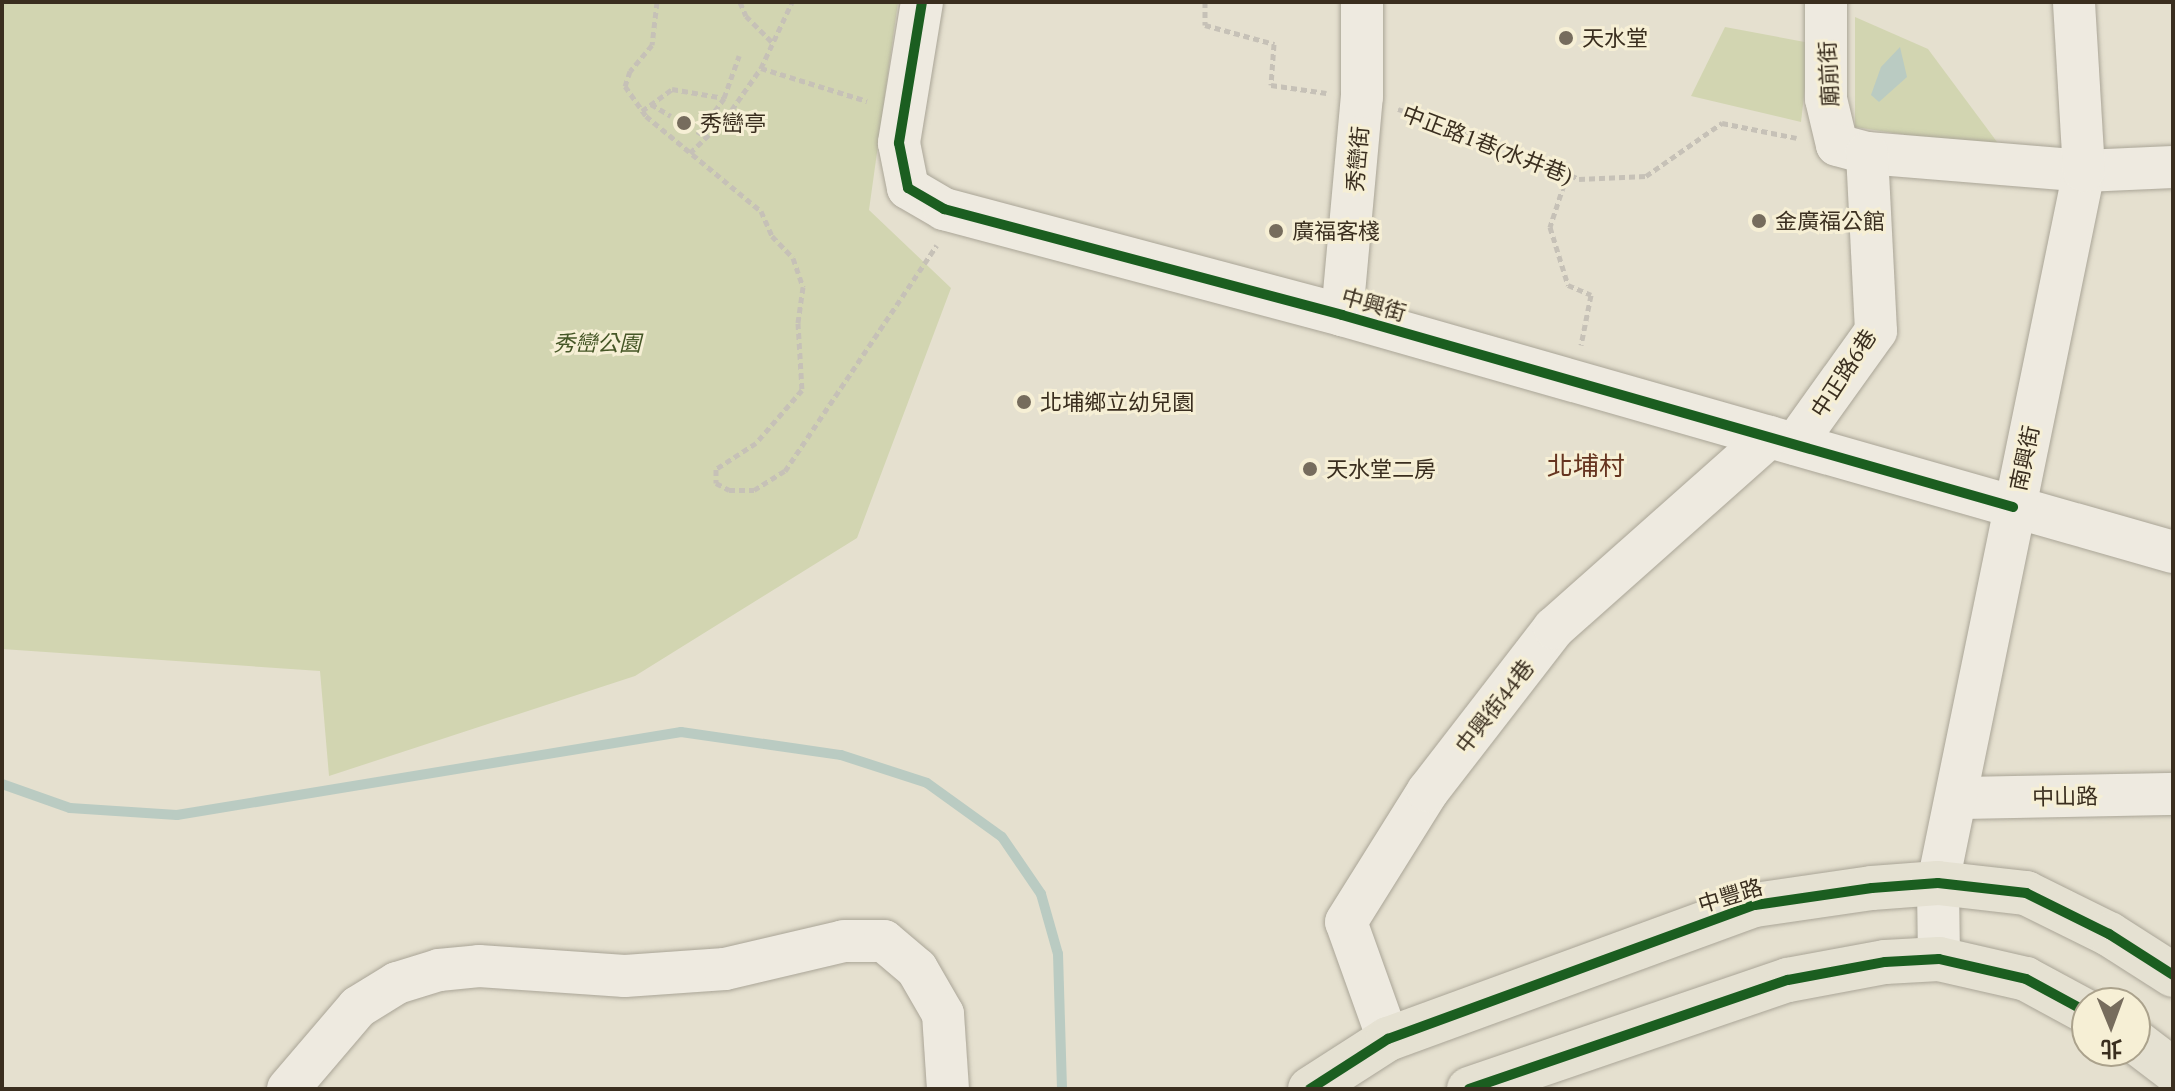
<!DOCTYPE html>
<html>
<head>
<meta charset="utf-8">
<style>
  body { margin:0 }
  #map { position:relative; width:2175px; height:1091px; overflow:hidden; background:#e5e0cf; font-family:"PT Serif","Noto Sans TC",serif }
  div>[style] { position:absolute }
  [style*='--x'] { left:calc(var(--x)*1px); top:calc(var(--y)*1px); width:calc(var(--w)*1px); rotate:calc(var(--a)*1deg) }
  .green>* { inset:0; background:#d2d5b1 }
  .water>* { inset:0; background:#bacbc2 }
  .stream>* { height:10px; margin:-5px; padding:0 5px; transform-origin:5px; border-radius:5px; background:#bacbc2 }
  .path>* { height:5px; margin-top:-2.5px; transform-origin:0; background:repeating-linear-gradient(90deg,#c6c1b7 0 6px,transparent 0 10px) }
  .roads { filter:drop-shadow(0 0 2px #aaa597) drop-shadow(0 0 2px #aaa597) }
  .minor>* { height:42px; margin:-21px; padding:0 21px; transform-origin:21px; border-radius:21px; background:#eeeae0 }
  .major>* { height:44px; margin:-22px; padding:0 22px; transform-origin:22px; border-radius:22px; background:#e5e1d2 }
  .cycleway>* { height:10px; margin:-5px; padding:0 5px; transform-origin:5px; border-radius:5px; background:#1b5e20 }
  .dots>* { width:22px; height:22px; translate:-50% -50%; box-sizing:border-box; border:4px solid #f6efd5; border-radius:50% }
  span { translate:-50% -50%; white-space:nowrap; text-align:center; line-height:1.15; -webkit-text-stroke:6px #f6efd5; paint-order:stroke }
  .poi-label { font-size:22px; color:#3a2e1f }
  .left { translate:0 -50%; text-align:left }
  .street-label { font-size:22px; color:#3a2e1f }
  .park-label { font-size:22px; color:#455626; font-style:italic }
  .quarter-label { font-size:26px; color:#66341f }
  .frame { position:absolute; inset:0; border:4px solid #3a2e1f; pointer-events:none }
  .north { position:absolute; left:2071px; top:987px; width:80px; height:80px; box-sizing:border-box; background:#f6efd5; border:2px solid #aba28c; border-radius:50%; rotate:179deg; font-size:22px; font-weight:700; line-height:32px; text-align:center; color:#3a2e1f }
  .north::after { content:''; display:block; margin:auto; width:28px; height:36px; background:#766c5d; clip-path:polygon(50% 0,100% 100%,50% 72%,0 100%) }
</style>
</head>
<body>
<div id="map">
  <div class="green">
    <div style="clip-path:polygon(2px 2px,898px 2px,869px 210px,951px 288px,857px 538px,635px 676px,329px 776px,320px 671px,2px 649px)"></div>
    <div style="clip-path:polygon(1855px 17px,1928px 49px,2003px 150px,1855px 127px)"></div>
    <div style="clip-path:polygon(1725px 27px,1810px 43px,1801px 122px,1691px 96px)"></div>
  </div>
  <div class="water">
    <div style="clip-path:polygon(1900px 47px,1907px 77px,1879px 102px,1871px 95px,1881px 67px)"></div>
  </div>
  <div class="stream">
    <div style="--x:2;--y:784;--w:72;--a:19.4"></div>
    <div style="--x:70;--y:808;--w:107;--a:3.7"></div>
    <div style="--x:177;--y:815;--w:511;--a:-9.35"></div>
    <div style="--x:681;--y:732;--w:162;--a:8.2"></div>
    <div style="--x:841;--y:755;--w:90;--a:18"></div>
    <div style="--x:927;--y:783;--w:92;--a:35.8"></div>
    <div style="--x:1002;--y:837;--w:69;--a:55.6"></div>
    <div style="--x:1041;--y:894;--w:62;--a:74.2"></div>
    <div style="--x:1058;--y:954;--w:135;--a:88.3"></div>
  </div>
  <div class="path">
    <div style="--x:657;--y:2;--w:43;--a:96.6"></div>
    <div style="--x:652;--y:45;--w:34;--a:130"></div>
    <div style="--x:630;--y:71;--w:16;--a:108"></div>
    <div style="--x:625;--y:86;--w:37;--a:55"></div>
    <div style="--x:646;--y:116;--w:149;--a:39.6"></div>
    <div style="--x:761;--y:211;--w:27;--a:66"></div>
    <div style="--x:772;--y:236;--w:30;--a:46"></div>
    <div style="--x:793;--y:258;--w:31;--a:71"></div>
    <div style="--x:803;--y:287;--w:36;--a:98"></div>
    <div style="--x:798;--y:323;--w:67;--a:86.6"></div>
    <div style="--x:802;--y:390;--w:70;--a:131"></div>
    <div style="--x:756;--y:443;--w:48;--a:147"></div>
    <div style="--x:716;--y:469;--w:14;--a:90"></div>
    <div style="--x:716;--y:483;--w:15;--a:28"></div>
    <div style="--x:729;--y:490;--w:25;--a:0"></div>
    <div style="--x:754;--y:490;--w:36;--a:-32"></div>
    <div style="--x:785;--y:471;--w:272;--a:-56.1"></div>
    <div style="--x:740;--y:2;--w:15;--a:67"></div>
    <div style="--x:746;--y:16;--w:38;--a:45"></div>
    <div style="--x:1205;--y:2;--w:23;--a:90"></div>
    <div style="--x:1205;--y:25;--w:72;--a:15.4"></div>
    <div style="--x:1274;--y:44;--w:41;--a:94.2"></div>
    <div style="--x:1271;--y:85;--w:56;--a:8.3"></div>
    <div style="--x:761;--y:68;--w:111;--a:17.3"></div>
    <div style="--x:651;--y:104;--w:23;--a:31"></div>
    <div style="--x:1398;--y:109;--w:95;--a:18.4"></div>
    <div style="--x:1488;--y:139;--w:99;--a:23.7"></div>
    <div style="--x:1579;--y:179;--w:67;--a:-2.6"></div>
    <div style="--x:1646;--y:176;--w:93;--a:-34.9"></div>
    <div style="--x:1722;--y:123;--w:76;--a:11.3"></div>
    <div style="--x:642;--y:111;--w:37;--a:-36"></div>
    <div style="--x:672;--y:89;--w:53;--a:9.8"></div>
    <div style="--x:697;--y:131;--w:12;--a:31"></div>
    <div style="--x:711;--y:132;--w:13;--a:-99"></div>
    <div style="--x:709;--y:119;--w:26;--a:-54"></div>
    <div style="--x:724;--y:98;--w:45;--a:-70.3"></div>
    <div style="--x:690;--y:153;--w:50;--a:-44.2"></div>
    <div style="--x:726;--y:118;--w:61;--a:-55"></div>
    <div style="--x:761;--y:68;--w:73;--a:-64.8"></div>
    <div style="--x:1567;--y:175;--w:55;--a:108.1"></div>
    <div style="--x:1550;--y:227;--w:61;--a:72.8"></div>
    <div style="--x:1568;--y:285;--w:25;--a:23"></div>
    <div style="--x:1591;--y:295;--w:51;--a:101.3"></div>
  </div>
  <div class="roads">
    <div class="minor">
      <div style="--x:922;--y:2;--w:143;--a:99.3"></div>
      <div style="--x:899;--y:143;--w:46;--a:78.7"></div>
      <div style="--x:908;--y:188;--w:42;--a:30.3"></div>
      <div style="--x:944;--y:209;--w:412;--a:14.9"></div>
      <div style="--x:1342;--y:315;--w:864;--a:15.92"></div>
      <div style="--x:1826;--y:2;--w:97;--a:90"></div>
      <div style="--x:1826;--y:99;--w:47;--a:76.6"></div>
      <div style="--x:1837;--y:145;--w:31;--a:15"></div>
      <div style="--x:1867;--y:153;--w:218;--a:4.7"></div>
      <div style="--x:2084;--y:171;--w:89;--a:-2.6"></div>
      <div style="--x:1342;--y:315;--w:219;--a:-84.8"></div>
      <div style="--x:1362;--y:97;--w:95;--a:-90"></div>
      <div style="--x:1795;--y:444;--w:139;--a:-54.4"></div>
      <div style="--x:1876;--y:331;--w:178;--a:-92.9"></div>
      <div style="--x:1958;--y:798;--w:215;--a:-1.1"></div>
      <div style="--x:1939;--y:959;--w:76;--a:-90.8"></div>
      <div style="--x:1938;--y:883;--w:727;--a:-78.41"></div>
      <div style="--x:2084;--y:171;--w:169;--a:-93.4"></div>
      <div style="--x:1388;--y:1039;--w:124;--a:-109.7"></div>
      <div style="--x:1346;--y:922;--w:155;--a:-58"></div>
      <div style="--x:1428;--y:791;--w:206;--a:-52.3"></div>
      <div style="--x:1554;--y:628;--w:288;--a:-41.6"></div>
      <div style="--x:288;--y:1089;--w:108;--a:-49.5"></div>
      <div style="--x:358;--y:1007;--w:46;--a:-31.6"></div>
      <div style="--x:397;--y:983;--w:44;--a:-17.2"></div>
      <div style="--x:439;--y:970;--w:40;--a:-5.7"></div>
      <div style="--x:479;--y:966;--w:146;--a:3.9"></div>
      <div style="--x:625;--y:976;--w:100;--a:-4"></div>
      <div style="--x:725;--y:969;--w:122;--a:-13.2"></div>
      <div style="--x:844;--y:941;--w:40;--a:0"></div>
      <div style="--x:884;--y:941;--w:43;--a:40.3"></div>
      <div style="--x:917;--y:969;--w:52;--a:60"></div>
      <div style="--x:943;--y:1014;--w:75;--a:86.2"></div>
    </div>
    <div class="major">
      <div style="--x:2135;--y:1041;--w:48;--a:37.3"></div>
      <div style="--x:1310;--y:1089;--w:93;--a:-32.7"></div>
      <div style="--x:1388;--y:1039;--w:391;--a:-20.1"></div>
      <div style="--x:1755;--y:905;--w:118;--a:-8.3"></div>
      <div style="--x:1872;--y:888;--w:66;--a:-4.3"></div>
      <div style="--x:1938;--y:883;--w:89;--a:6.5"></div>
      <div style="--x:2026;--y:893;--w:93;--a:26.3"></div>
      <div style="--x:2109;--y:934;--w:76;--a:32.6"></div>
      <div style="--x:1469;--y:1089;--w:337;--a:-18.9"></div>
      <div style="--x:1788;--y:980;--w:99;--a:-10.5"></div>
      <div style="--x:1885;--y:962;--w:54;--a:-3.2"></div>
      <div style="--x:1939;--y:959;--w:89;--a:12.9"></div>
      <div style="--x:2026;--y:979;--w:69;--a:28.4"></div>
    </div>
  </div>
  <div class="cycleway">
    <div style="--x:922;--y:2;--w:143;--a:99.3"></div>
    <div style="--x:899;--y:143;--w:46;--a:78.7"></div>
    <div style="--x:908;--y:188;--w:42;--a:30.3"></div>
    <div style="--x:944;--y:209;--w:412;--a:14.9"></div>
    <div style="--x:1342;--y:315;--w:698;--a:15.97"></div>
    <div style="--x:1310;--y:1089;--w:93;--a:-32.7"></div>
    <div style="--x:1388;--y:1039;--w:391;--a:-20.1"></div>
    <div style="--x:1755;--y:905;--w:118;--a:-8.3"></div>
    <div style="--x:1872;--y:888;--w:66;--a:-4.3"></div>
    <div style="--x:1938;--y:883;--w:89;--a:6.5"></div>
    <div style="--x:2026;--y:893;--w:93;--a:26.3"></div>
    <div style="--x:2109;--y:934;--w:76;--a:32.6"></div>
    <div style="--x:1469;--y:1089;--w:337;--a:-18.9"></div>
    <div style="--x:1788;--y:980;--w:99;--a:-10.5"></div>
    <div style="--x:1885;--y:962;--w:54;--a:-3.2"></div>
    <div style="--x:1939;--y:959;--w:89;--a:12.9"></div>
    <div style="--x:2026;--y:979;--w:69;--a:28.4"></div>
  </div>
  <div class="dots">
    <div style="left:1566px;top:38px;background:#766c5d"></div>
    <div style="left:684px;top:123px;background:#766c5d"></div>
    <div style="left:1759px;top:221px;background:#766c5d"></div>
    <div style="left:1276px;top:231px;background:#766c5d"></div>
    <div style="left:1024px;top:402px;background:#766c5d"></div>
    <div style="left:1310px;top:469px;background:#766c5d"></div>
  </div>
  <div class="poi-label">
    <span class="left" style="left:1582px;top:38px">天水堂</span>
    <span class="left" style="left:700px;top:123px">秀巒亭</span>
    <span class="left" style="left:1775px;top:221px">金廣福公館</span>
    <span class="left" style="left:1292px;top:231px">廣福客棧</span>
    <span class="left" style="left:1040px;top:402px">北埔鄉立幼兒園</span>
    <span class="left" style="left:1326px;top:469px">天水堂二房</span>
  </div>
  <div class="street-label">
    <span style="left:1828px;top:74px;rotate:-93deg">廟前街</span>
    <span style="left:1488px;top:144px;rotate:21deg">中正路1巷(水井巷)</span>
    <span style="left:1357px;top:159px;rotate:-85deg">秀巒街</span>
    <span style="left:1374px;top:304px;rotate:16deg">中興街</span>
    <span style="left:1843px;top:373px;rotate:-57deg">中正路6巷</span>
    <span style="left:2024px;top:458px;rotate:-78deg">南興街</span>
    <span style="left:1494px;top:706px;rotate:-52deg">中興街44巷</span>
    <span style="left:2065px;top:796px;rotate:-1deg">中山路</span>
    <span style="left:1730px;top:895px;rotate:-17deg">中豐路</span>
  </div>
  <div class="park-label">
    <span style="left:597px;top:343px">秀巒公園</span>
  </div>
  <div class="quarter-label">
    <span style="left:1586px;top:466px">北埔村</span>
  </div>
  <div class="frame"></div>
  <div class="north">北</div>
</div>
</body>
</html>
